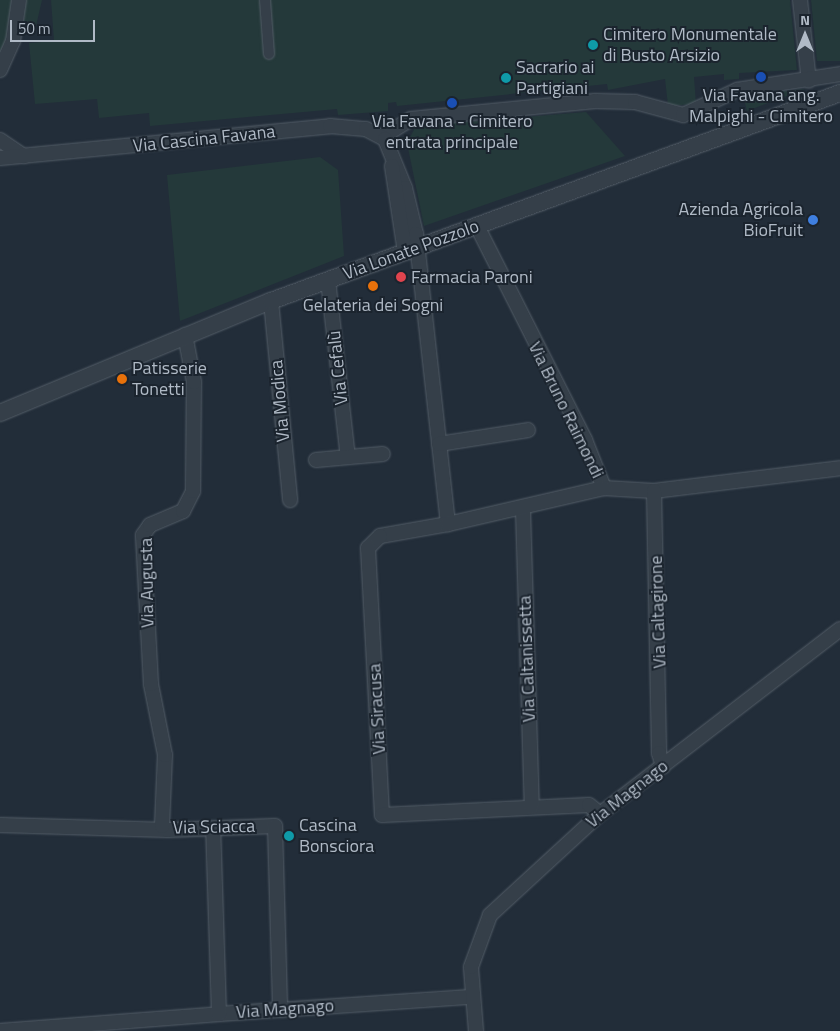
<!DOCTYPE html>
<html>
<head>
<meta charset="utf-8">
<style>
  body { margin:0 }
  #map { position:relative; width:840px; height:1031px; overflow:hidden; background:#222d39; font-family:"Titillium Web",sans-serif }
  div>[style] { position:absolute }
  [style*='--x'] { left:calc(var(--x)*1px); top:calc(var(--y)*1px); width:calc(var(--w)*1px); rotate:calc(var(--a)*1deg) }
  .green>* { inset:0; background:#24393a }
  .roads { filter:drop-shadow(0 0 1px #535d67) drop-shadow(0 0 1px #535d67) }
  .pedestrian>* { height:10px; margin:-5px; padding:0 5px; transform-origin:5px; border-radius:5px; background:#353f49 }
  .minor>* { height:14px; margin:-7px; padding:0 7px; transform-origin:7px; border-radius:7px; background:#353f49 }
  .tertiary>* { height:16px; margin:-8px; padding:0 8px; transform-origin:8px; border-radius:8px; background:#353f49 }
  .dots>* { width:14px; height:14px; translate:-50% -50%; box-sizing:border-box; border:2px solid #1b242e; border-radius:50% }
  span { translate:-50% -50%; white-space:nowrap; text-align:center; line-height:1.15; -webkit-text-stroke:4px #1b242e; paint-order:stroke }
  .poi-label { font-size:18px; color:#b0bac6 }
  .left { translate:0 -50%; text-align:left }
  .right { translate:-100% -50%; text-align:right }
  .street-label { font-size:18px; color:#b0bac6 }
  .north { position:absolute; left:780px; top:10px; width:50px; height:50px; -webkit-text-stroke:4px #1b242e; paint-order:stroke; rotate:0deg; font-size:14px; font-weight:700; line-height:20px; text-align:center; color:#b0bac6 }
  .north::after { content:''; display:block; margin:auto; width:18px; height:22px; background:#b0bac6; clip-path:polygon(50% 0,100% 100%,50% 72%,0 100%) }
  .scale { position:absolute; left:10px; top:20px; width:85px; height:22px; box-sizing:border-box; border:2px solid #b0bac6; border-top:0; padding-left:6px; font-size:15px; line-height:18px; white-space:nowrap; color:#b0bac6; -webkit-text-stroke:4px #1b242e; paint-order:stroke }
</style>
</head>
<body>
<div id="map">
  <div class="green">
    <div style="clip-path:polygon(0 0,12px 0,7px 42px,0 53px)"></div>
    <div style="clip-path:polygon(25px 0,42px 0,36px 26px,24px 22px)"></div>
    <div style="clip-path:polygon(51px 0,790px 0,797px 70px,739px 73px,739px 79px,724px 80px,724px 74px,694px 77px,696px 104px,668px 106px,665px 79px,608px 90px,607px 84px,397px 106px,396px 102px,388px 103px,388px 111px,338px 115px,337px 109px,150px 126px,149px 113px,99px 118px,97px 99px,35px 104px,29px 43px,54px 41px)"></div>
    <div style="clip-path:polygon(811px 0,840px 0,840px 61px,817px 61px)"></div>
    <div style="clip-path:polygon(805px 89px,747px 111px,743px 96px,744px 95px)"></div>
    <div style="clip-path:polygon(586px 112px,625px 156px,424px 226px,407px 143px,416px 126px)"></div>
    <div style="clip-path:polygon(320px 157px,338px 170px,344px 256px,180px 321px,167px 175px)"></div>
  </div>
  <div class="roads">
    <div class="pedestrian">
      <div style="--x:265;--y:0;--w:54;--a:85.8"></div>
    </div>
    <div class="minor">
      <div style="--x:800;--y:0;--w:81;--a:83.7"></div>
      <div style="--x:0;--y:70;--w:32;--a:-66"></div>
      <div style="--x:13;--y:41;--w:41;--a:-81.7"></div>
      <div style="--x:382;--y:137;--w:34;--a:-32"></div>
      <div style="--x:411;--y:119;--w:185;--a:-5.6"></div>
      <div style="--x:595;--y:101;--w:40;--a:1.4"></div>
      <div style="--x:635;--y:102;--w:50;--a:15.2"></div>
      <div style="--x:683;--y:115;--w:60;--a:-24.8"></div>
      <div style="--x:737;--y:90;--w:104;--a:-8.8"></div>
      <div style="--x:0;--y:140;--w:29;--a:34"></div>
      <div style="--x:0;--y:158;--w:332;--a:-5.5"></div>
      <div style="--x:330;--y:126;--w:36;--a:5"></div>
      <div style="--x:366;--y:129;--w:21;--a:28"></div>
      <div style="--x:385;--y:139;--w:53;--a:67.8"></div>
      <div style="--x:405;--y:188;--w:47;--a:76.6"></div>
      <div style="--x:416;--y:234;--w:292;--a:83.7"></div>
      <div style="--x:448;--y:524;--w:69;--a:170"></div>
      <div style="--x:380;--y:536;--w:17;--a:135"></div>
      <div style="--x:368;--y:548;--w:267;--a:87"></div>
      <div style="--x:382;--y:815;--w:207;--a:-2.8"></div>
      <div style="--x:589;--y:805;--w:14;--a:39"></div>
      <div style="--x:392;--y:166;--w:87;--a:81.4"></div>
      <div style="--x:477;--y:226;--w:240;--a:63.2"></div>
      <div style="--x:585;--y:440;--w:52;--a:68.4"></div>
      <div style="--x:604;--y:488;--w:50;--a:3.4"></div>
      <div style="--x:654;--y:491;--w:187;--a:-7"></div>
      <div style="--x:328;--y:280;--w:178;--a:83.6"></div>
      <div style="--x:271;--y:301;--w:200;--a:84.5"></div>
      <div style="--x:439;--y:444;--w:90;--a:-8.9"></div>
      <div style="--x:316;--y:460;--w:67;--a:-5.1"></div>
      <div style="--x:654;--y:491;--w:262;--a:88.9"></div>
      <div style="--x:659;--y:753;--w:14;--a:73"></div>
      <div style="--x:523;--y:510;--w:297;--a:88.3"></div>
      <div style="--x:448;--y:524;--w:160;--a:-13"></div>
      <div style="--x:0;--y:825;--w:168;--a:1.7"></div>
      <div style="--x:168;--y:830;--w:107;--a:-2.1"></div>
      <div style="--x:275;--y:826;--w:184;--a:88.4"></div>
      <div style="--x:162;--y:826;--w:71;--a:-87.6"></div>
      <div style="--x:165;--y:755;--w:72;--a:-101.2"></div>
      <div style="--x:151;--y:684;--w:149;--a:-93.1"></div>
      <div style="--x:143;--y:535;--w:12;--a:-55"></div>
      <div style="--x:150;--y:525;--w:36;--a:-23"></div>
      <div style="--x:183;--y:511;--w:22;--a:-63"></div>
      <div style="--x:193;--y:491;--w:109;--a:-89.5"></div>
      <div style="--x:194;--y:382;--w:48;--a:-100.8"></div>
      <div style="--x:219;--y:1014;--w:252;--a:-3.9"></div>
      <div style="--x:0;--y:1031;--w:220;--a:-4.4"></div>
      <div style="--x:219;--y:1014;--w:186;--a:-91.8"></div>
      <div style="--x:476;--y:1031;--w:64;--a:-94.5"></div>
      <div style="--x:471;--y:967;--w:55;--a:-69.9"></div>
      <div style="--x:490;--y:915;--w:149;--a:-42.6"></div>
      <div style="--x:600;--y:814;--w:303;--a:-37.6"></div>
    </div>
    <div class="tertiary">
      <div style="--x:0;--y:413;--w:293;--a:-22.5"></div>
      <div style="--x:271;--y:301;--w:606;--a:-20.08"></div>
    </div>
  </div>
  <div class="dots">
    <div style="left:593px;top:45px;background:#0f9aa8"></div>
    <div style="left:761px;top:77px;background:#1a4fb4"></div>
    <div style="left:506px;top:78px;background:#0f9aa8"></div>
    <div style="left:452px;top:103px;background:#1a4fb4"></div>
    <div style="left:813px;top:220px;background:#3f7fe0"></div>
    <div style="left:401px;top:277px;background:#e0444e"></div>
    <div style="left:373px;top:286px;background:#e8710a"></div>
    <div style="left:122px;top:379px;background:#e8710a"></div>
    <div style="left:289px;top:836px;background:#0f9aa8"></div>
  </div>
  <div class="poi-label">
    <span class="left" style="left:603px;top:45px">Cimitero Monumentale<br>di Busto Arsizio</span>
    <span class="left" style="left:516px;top:78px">Sacrario ai<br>Partigiani</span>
    <span style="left:761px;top:106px">Via Favana ang.<br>Malpighi - Cimitero</span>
    <span style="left:452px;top:132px">Via Favana - Cimitero<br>entrata principale</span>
    <span class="right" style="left:803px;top:220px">Azienda Agricola<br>BioFruit</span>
    <span class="left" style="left:411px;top:277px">Farmacia Paroni</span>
    <span style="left:373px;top:305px">Gelateria dei Sogni</span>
    <span class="left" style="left:132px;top:379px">Patisserie<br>Tonetti</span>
    <span class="left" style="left:299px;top:836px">Cascina<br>Bonsciora</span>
  </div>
  <div class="street-label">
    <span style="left:204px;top:139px;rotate:-6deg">Via Cascina Favana</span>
    <span style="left:411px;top:250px;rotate:-20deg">Via Lonate Pozzolo</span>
    <span style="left:338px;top:368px;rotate:-96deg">Via Cefalù</span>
    <span style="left:280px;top:401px;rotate:-95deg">Via Modica</span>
    <span style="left:566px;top:410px;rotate:64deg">Via Bruno Raimondi</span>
    <span style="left:147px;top:583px;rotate:-91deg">Via Augusta</span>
    <span style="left:658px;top:612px;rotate:-92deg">Via Caltagirone</span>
    <span style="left:527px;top:659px;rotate:-92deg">Via Caltanissetta</span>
    <span style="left:377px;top:709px;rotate:-93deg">Via Siracusa</span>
    <span style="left:627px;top:794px;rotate:-38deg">Via Magnago</span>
    <span style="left:214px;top:827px;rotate:-1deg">Via Sciacca</span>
    <span style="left:285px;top:1009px;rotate:-4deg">Via Magnago</span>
  </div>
  <div class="north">N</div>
  <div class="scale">50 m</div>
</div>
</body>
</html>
